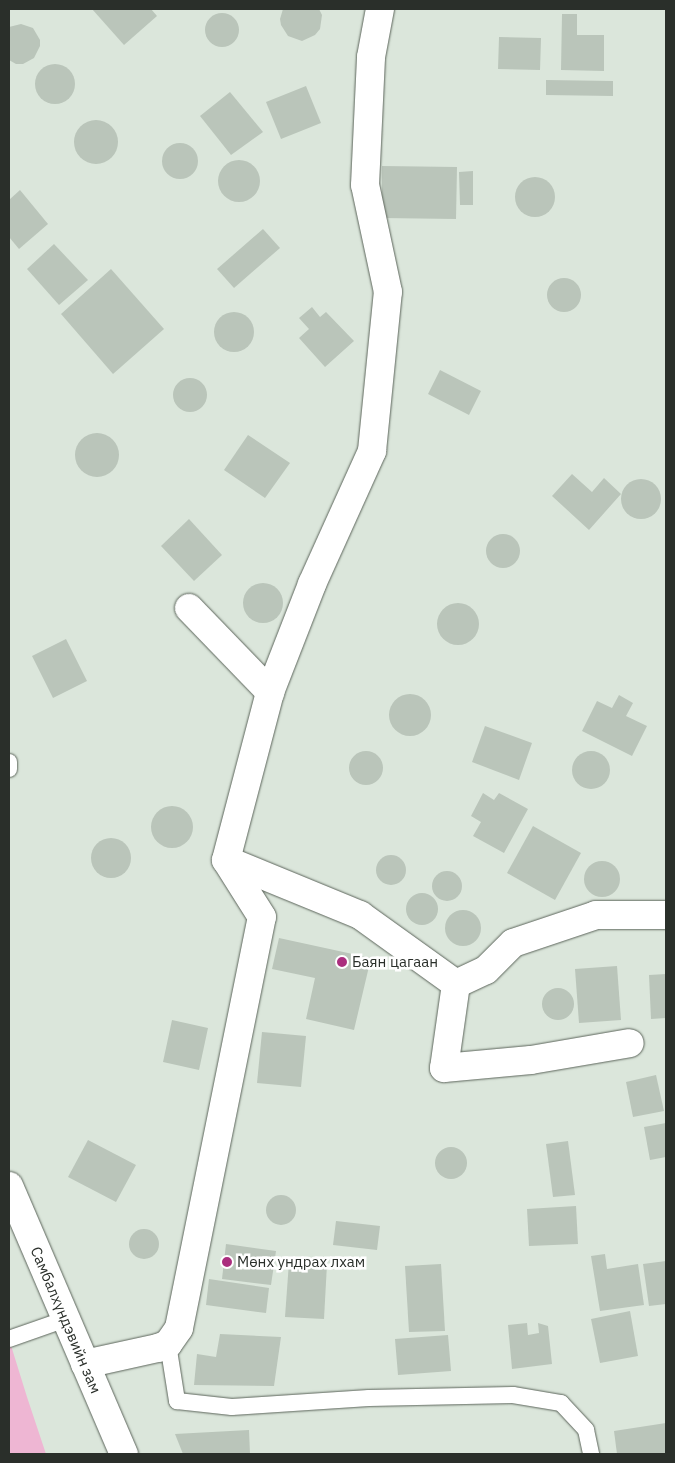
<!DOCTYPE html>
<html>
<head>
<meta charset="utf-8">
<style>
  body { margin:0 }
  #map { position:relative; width:675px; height:1463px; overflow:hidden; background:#dbe6db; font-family:"IBM Plex Sans",sans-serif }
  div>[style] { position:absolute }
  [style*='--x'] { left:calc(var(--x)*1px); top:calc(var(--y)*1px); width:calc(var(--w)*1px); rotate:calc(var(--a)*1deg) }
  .green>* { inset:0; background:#eeb6d3 }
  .building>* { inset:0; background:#bac5ba }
  .round { border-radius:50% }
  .roads { filter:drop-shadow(0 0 1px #5c655b) drop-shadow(0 0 1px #5c655b) }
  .service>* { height:16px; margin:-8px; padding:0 8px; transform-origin:8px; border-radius:8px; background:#fff }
  .minor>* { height:28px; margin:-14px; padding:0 14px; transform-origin:14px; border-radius:14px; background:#fff }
  .tertiary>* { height:28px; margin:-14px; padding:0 14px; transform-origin:14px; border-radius:14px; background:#fff }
  .dots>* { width:14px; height:14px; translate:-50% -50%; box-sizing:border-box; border:2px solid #fff; border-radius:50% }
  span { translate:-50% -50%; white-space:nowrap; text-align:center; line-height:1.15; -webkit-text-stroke:5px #fff; paint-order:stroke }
  .poi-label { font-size:15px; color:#2a2f2a }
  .left { translate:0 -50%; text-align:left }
  .street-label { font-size:15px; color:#2a2f2a }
  .frame { position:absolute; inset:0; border:10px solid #2a2f2a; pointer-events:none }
</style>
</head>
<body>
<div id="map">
  <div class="green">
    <div style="clip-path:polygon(9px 1339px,27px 1397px,46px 1454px,9px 1454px)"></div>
  </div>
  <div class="building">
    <div style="clip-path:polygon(92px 9px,151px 9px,157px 16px,124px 45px)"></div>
    <div style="clip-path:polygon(283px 9px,319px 9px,322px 15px,320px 29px,315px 35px,302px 41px,288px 36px,281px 25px,280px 19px)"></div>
    <div class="round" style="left:205px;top:13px;width:34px;height:34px"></div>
    <div style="clip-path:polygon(562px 14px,577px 14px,577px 35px,604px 35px,604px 71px,561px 70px)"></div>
    <div style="clip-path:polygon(21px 24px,33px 28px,40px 40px,40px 46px,34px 58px,23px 64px,16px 64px,9px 60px,9px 27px)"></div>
    <div style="clip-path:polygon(499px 37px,541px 38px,540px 70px,498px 69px)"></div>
    <div class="round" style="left:35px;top:64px;width:40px;height:40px"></div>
    <div style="clip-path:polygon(546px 80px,613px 81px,613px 96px,546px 95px)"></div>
    <div style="clip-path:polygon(306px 86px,321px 123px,281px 139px,266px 102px)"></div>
    <div style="clip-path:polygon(230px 92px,263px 132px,231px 155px,200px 116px)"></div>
    <div class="round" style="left:74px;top:120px;width:44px;height:44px"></div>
    <div class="round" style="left:162px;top:143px;width:36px;height:36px"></div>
    <div class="round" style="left:218px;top:160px;width:42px;height:42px"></div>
    <div style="clip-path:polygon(382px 166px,457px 167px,456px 219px,382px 218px)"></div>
    <div style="clip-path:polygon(473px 171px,473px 205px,460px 205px,459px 172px)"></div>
    <div class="round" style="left:515px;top:177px;width:40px;height:40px"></div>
    <div style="clip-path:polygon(20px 190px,48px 224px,19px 249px,9px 237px,9px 200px)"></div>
    <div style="clip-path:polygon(263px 229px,280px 248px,234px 288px,217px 269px)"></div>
    <div style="clip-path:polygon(54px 244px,88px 280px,59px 305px,27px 269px)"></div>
    <div style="clip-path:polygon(111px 269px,164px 329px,113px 374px,61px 314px)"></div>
    <div class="round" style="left:547px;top:278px;width:34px;height:34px"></div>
    <div style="clip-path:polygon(312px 307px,320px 317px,326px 312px,354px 341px,325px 367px,299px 338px,309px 329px,299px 318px)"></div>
    <div class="round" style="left:214px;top:312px;width:40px;height:40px"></div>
    <div style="clip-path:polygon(440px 370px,481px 391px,469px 415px,428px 394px)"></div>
    <div class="round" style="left:173px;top:378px;width:34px;height:34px"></div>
    <div class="round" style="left:75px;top:433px;width:44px;height:44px"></div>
    <div style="clip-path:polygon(248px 435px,290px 463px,265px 498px,224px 470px)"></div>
    <div style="clip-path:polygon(572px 474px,592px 492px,604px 478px,621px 494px,589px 530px,552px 496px)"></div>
    <div class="round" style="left:621px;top:479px;width:40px;height:40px"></div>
    <div style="clip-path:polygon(189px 519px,222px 555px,194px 581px,161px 546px)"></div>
    <div class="round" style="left:486px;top:534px;width:34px;height:34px"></div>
    <div class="round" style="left:243px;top:583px;width:40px;height:40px"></div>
    <div class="round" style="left:437px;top:603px;width:42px;height:42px"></div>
    <div style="clip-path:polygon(66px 639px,87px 681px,53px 698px,32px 656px)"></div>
    <div class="round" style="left:389px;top:694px;width:42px;height:42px"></div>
    <div style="clip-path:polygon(619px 695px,633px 703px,626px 716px,647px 726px,632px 756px,582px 731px,597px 701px,612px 708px)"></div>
    <div style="clip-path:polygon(485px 726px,532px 743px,519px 780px,472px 762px)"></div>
    <div class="round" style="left:349px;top:751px;width:34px;height:34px"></div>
    <div class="round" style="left:572px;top:751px;width:38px;height:38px"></div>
    <div style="clip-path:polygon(483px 793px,494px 800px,499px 793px,528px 809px,504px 853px,473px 836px,481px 822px,471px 816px)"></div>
    <div class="round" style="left:151px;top:806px;width:42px;height:42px"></div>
    <div style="clip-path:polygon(533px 826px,581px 853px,555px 900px,507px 873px)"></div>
    <div class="round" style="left:91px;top:838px;width:40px;height:40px"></div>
    <div class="round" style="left:376px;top:855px;width:30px;height:30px"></div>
    <div class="round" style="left:584px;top:861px;width:36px;height:36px"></div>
    <div class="round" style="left:432px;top:871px;width:30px;height:30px"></div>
    <div class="round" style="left:406px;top:893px;width:32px;height:32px"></div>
    <div class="round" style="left:445px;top:910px;width:36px;height:36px"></div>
    <div style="clip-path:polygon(279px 938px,371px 958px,354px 1030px,306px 1019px,315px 978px,272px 969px)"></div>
    <div style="clip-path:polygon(617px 966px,621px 1020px,579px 1023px,575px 969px)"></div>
    <div style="clip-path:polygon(666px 974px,666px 1018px,651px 1019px,649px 975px)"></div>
    <div class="round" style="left:542px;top:988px;width:32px;height:32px"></div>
    <div style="clip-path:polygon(172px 1020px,208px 1028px,199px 1070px,163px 1062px)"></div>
    <div style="clip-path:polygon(262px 1032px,306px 1036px,301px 1087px,257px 1083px)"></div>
    <div style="clip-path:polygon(656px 1075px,664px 1111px,633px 1117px,626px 1082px)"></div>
    <div style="clip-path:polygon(666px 1123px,666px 1157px,650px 1160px,644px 1127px)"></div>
    <div style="clip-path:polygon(88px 1140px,136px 1165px,116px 1202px,68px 1177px)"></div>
    <div style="clip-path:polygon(568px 1141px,575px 1195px,553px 1197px,546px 1144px)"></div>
    <div class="round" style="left:435px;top:1147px;width:32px;height:32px"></div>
    <div class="round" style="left:266px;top:1195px;width:30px;height:30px"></div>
    <div style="clip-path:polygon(576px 1206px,578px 1244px,529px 1246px,527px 1209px)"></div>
    <div style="clip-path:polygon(336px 1221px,380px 1226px,377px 1250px,333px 1245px)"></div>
    <div class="round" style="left:129px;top:1229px;width:30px;height:30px"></div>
    <div style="clip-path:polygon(226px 1244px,276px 1251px,271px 1285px,222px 1279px)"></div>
    <div style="clip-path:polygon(605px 1254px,607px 1269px,638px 1264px,644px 1305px,600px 1311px,591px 1256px)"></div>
    <div style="clip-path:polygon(666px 1261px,666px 1304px,649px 1306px,643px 1264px)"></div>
    <div style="clip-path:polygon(289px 1262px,327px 1264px,324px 1319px,285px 1317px)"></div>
    <div style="clip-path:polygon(441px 1264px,445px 1331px,409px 1332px,405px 1266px)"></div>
    <div style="clip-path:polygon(209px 1279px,269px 1288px,266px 1313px,206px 1305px)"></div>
    <div style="clip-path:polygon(630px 1311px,638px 1356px,600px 1363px,591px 1319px)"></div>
    <div style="clip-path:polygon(527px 1323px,528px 1335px,539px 1333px,538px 1323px,548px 1326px,552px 1364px,512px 1369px,508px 1325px)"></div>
    <div style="clip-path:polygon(220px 1334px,281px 1337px,274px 1386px,194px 1385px,197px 1354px,216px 1357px)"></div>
    <div style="clip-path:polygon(448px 1335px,451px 1371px,398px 1375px,395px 1339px)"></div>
    <div style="clip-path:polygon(666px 1423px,666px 1454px,617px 1454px,614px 1431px)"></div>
    <div style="clip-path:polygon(249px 1430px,250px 1454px,183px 1454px,175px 1434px)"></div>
  </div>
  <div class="roads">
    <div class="service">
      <div style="--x:9;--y:762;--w:7;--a:90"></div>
      <div style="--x:9;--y:1339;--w:60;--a:-19.3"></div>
      <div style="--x:168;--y:1344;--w:58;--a:81"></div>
      <div style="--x:177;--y:1401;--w:55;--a:6.2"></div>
      <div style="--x:232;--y:1407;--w:137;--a:-3.8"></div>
      <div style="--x:369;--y:1398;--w:144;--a:-1.2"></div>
      <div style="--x:513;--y:1395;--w:49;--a:9.5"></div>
      <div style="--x:561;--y:1403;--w:37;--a:47"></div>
      <div style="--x:586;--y:1430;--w:25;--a:78"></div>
    </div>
    <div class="minor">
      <div style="--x:189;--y:608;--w:117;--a:46"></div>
      <div style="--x:226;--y:860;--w:145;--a:22.3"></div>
      <div style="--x:360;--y:915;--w:118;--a:35.7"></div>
      <div style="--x:456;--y:984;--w:33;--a:-25"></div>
      <div style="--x:486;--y:970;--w:38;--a:-45"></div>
      <div style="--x:513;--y:943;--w:88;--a:-18.6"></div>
      <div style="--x:596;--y:915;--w:70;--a:0"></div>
      <div style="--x:456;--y:984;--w:85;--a:98.1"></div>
      <div style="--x:444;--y:1068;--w:87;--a:-5.3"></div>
      <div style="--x:531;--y:1060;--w:100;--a:-9.7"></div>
      <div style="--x:85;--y:1364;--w:75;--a:-12.4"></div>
      <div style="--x:158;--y:1348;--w:11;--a:-22"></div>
      <div style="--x:168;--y:1344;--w:19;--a:-55"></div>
      <div style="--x:179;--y:1328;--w:419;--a:-78.6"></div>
      <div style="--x:262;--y:917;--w:67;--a:-122.3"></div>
      <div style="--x:226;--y:860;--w:174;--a:-75.3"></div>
      <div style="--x:270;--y:692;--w:116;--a:-68.7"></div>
      <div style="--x:312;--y:584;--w:146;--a:-65.7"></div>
      <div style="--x:372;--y:451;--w:160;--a:-84.3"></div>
      <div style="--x:388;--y:292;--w:109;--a:-102.1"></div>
      <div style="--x:365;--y:185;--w:128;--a:-87.3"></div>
      <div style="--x:371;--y:57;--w:49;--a:-79.4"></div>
    </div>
    <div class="tertiary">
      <div style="--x:9;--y:1186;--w:292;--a:66.8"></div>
    </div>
  </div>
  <div class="dots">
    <div style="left:342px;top:962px;background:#ab2e7e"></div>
    <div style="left:227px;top:1262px;background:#ab2e7e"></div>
  </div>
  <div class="poi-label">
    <span class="left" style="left:352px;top:962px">Баян цагаан</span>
    <span class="left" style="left:237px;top:1262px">Мөнх ундрах лхам</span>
  </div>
  <div class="street-label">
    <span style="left:66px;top:1320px;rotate:67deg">Самбалхүндэвийн зам</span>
  </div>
  <div class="frame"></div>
</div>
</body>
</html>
